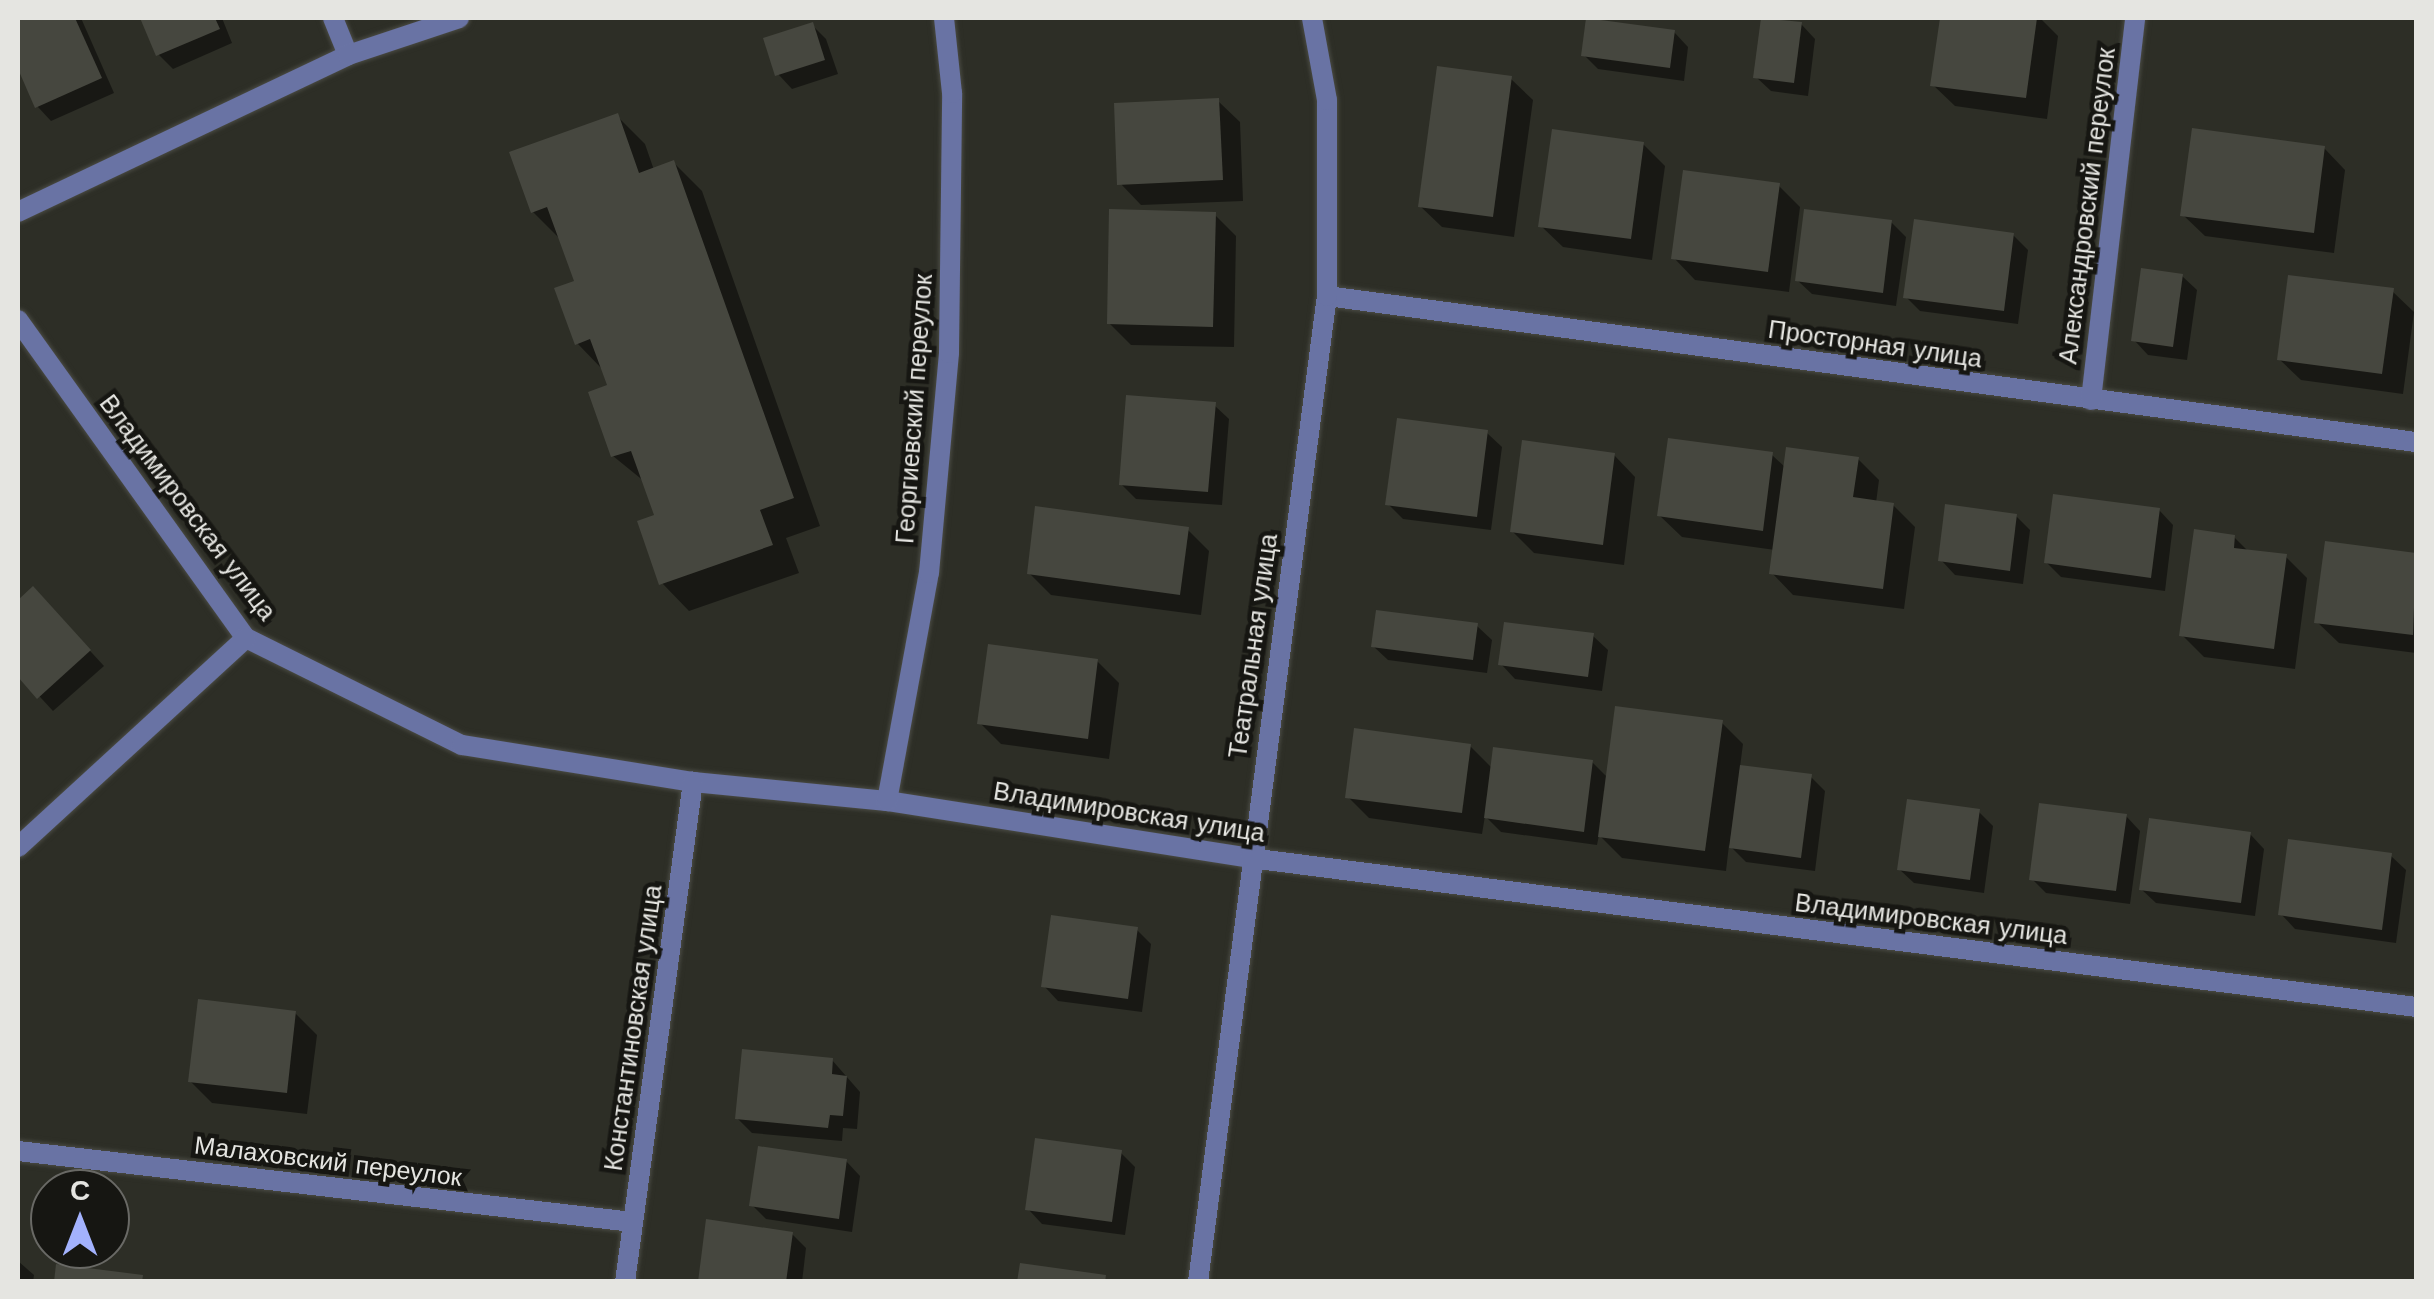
<!DOCTYPE html>
<html>
<head>
<meta charset="utf-8">
<style>
  body { margin:0 }
  #map { position:relative; width:2434px; height:1299px; overflow:hidden; background:#2d2e26; font-family:"Work Sans",sans-serif }
  div>[style] { position:absolute }
  [style*='--x'] { left:calc(var(--x)*1px); top:calc(var(--y)*1px); width:calc(var(--w)*1px); rotate:calc(var(--a)*1deg) }
  .shadow>* { inset:0; background:#0007 }
  .building>* { inset:0; background:#46473f }
  .roads { filter:drop-shadow(0 0 2px #4a4b44) drop-shadow(0 0 2px #4a4b44) }
  .street>* { height:20px; margin:-10px; padding:0 10px; transform-origin:10px; border-radius:10px; background:#6973a4 }
  span { translate:-50% -50%; white-space:nowrap; text-align:center; line-height:1.15; -webkit-text-stroke:9px #161612; paint-order:stroke }
  .street-label { font-size:25px; color:#e5e5e1 }
  .frame { position:absolute; inset:0; border:20px solid #e5e5e1; pointer-events:none }
  .north { position:absolute; left:30px; top:1169px; width:100px; height:100px; box-sizing:border-box; background:#161612; border:2px solid #696965; border-radius:50%; rotate:0deg; font-size:28px; font-weight:700; line-height:40px; text-align:center; color:#e5e5e1 }
  .north::after { content:''; display:block; margin:auto; width:35px; height:45px; background:#a3b2fd; clip-path:polygon(50% 0,100% 100%,50% 72%,0 100%) }
</style>
</head>
<body>
<div id="map">
  <div class="shadow">
    <div style="clip-path:polygon(29px 18px,81px 18px,114px 93px,51px 121px,37px 106px,18px 62px,18px 22px)"></div>
    <div style="clip-path:polygon(143px 18px,222px 18px,232px 43px,173px 69px,158px 54px)"></div>
    <div style="clip-path:polygon(1942px 18px,2040px 18px,2058px 36px,2047px 119px,1955px 106px,1933px 85px)"></div>
    <div style="clip-path:polygon(1801px 24px,1815px 39px,1808px 96px,1771px 91px,1756px 77px)"></div>
    <div style="clip-path:polygon(812px 25px,826px 39px,838px 74px,792px 89px,778px 74px)"></div>
    <div style="clip-path:polygon(1674px 32px,1688px 47px,1684px 81px,1598px 69px,1584px 55px)"></div>
    <div style="clip-path:polygon(1511px 79px,1533px 100px,1514px 237px,1442px 227px,1420px 206px)"></div>
    <div style="clip-path:polygon(1218px 101px,1240px 122px,1243px 201px,1141px 205px,1120px 183px)"></div>
    <div style="clip-path:polygon(617px 116px,645px 144px,654px 170px,674px 163px,702px 191px,820px 526px,786px 538px,799px 573px,689px 611px,662px 583px,657px 516px,645px 482px,613px 456px,610px 387px,604px 371px,577px 343px,577px 283px,561px 240px,533px 212px)"></div>
    <div style="clip-path:polygon(1643px 144px,1665px 166px,1652px 260px,1563px 247px,1541px 226px)"></div>
    <div style="clip-path:polygon(2324px 148px,2345px 170px,2334px 253px,2205px 236px,2183px 215px)"></div>
    <div style="clip-path:polygon(1778px 185px,1800px 207px,1789px 292px,1695px 280px,1674px 258px)"></div>
    <div style="clip-path:polygon(1214px 214px,1236px 236px,1234px 347px,1131px 345px,1109px 323px)"></div>
    <div style="clip-path:polygon(1891px 222px,1906px 237px,1896px 306px,1812px 294px,1797px 280px)"></div>
    <div style="clip-path:polygon(2013px 235px,2028px 250px,2018px 324px,1920px 311px,1906px 297px)"></div>
    <div style="clip-path:polygon(2182px 276px,2197px 290px,2187px 360px,2148px 355px,2134px 340px)"></div>
    <div style="clip-path:polygon(2392px 291px,2414px 312px,2403px 394px,2301px 380px,2279px 359px)"></div>
    <div style="clip-path:polygon(1214px 405px,1229px 419px,1222px 505px,1136px 499px,1121px 484px)"></div>
    <div style="clip-path:polygon(1487px 433px,1502px 447px,1491px 530px,1403px 519px,1388px 504px)"></div>
    <div style="clip-path:polygon(1614px 455px,1635px 477px,1624px 565px,1534px 553px,1512px 531px)"></div>
    <div style="clip-path:polygon(1772px 455px,1786px 468px,1858px 459px,1879px 480px,1876px 503px,1893px 505px,1915px 527px,1904px 609px,1793px 595px,1772px 573px,1775px 550px,1682px 537px,1660px 516px)"></div>
    <div style="clip-path:polygon(2159px 510px,2173px 525px,2165px 591px,2061px 577px,2047px 563px)"></div>
    <div style="clip-path:polygon(2016px 516px,2030px 530px,2023px 584px,1955px 575px,1941px 560px)"></div>
    <div style="clip-path:polygon(1187px 529px,1209px 551px,1201px 615px,1051px 595px,1029px 573px)"></div>
    <div style="clip-path:polygon(2234px 537px,2249px 552px,2286px 557px,2307px 578px,2295px 669px,2204px 657px,2182px 635px)"></div>
    <div style="clip-path:polygon(2327px 543px,2416px 556px,2416px 653px,2339px 643px,2317px 622px)"></div>
    <div style="clip-path:polygon(33px 589px,104px 666px,53px 711px,18px 673px,18px 603px)"></div>
    <div style="clip-path:polygon(1477px 626px,1492px 640px,1487px 673px,1388px 660px,1373px 646px)"></div>
    <div style="clip-path:polygon(1593px 636px,1608px 650px,1602px 691px,1515px 679px,1501px 664px)"></div>
    <div style="clip-path:polygon(1097px 661px,1119px 683px,1109px 759px,1001px 744px,980px 723px)"></div>
    <div style="clip-path:polygon(1721px 722px,1743px 744px,1740px 767px,1811px 777px,1825px 791px,1815px 871px,1746px 862px,1729px 845px,1726px 871px,1622px 858px,1599px 835px,1597px 845px,1501px 832px,1485px 816px,1482px 834px,1369px 818px,1348px 797px,1470px 746px,1493px 769px,1592px 762px,1608px 778px)"></div>
    <div style="clip-path:polygon(1979px 812px,1993px 826px,1984px 893px,1914px 883px,1899px 869px)"></div>
    <div style="clip-path:polygon(2126px 816px,2140px 831px,2130px 904px,2046px 893px,2032px 879px)"></div>
    <div style="clip-path:polygon(2250px 834px,2264px 849px,2255px 916px,2156px 903px,2141px 889px)"></div>
    <div style="clip-path:polygon(2391px 856px,2406px 870px,2396px 943px,2295px 929px,2281px 914px)"></div>
    <div style="clip-path:polygon(1137px 930px,1151px 944px,1142px 1012px,1058px 1001px,1044px 986px)"></div>
    <div style="clip-path:polygon(295px 1013px,317px 1035px,307px 1114px,212px 1103px,190px 1081px)"></div>
    <div style="clip-path:polygon(832px 1060px,860px 1092px,857px 1129px,843px 1128px,842px 1141px,752px 1133px,737px 1118px)"></div>
    <div style="clip-path:polygon(1121px 1153px,1135px 1167px,1125px 1235px,1042px 1224px,1028px 1209px)"></div>
    <div style="clip-path:polygon(846px 1161px,860px 1176px,852px 1232px,766px 1219px,752px 1205px)"></div>
    <div style="clip-path:polygon(792px 1234px,806px 1248px,802px 1282px,700px 1282px)"></div>
    <div style="clip-path:polygon(18px 1261px,34px 1275px,33px 1282px,18px 1282px)"></div>
  </div>
  <div class="building">
    <div style="clip-path:polygon(75px 18px,102px 78px,35px 108px,18px 69px,18px 20px)"></div>
    <div style="clip-path:polygon(140px 18px,215px 18px,220px 29px,156px 56px)"></div>
    <div style="clip-path:polygon(1586px 18px,1675px 30px,1670px 68px,1581px 56px)"></div>
    <div style="clip-path:polygon(1761px 18px,1802px 22px,1794px 83px,1753px 78px)"></div>
    <div style="clip-path:polygon(1940px 18px,2037px 18px,2026px 98px,1930px 86px)"></div>
    <div style="clip-path:polygon(813px 22px,825px 60px,775px 76px,763px 38px)"></div>
    <div style="clip-path:polygon(1437px 66px,1512px 76px,1493px 217px,1418px 207px)"></div>
    <div style="clip-path:polygon(1219px 98px,1223px 180px,1117px 185px,1114px 103px)"></div>
    <div style="clip-path:polygon(618px 113px,639px 173px,674px 160px,794px 498px,760px 510px,773px 545px,659px 585px,637px 521px,654px 515px,631px 451px,611px 457px,588px 392px,607px 385px,590px 339px,575px 345px,554px 288px,574px 281px,547px 207px,531px 213px,509px 152px)"></div>
    <div style="clip-path:polygon(2192px 128px,2325px 146px,2314px 233px,2180px 216px)"></div>
    <div style="clip-path:polygon(1552px 129px,1644px 142px,1631px 239px,1538px 227px)"></div>
    <div style="clip-path:polygon(1683px 170px,1780px 183px,1768px 272px,1671px 259px)"></div>
    <div style="clip-path:polygon(1109px 209px,1216px 212px,1213px 327px,1107px 324px)"></div>
    <div style="clip-path:polygon(1804px 209px,1892px 220px,1883px 293px,1795px 281px)"></div>
    <div style="clip-path:polygon(1914px 219px,2014px 233px,2004px 311px,1903px 298px)"></div>
    <div style="clip-path:polygon(2141px 268px,2183px 274px,2173px 347px,2131px 341px)"></div>
    <div style="clip-path:polygon(2288px 275px,2394px 288px,2382px 374px,2277px 360px)"></div>
    <div style="clip-path:polygon(1126px 395px,1216px 402px,1208px 492px,1119px 485px)"></div>
    <div style="clip-path:polygon(1397px 418px,1488px 430px,1477px 517px,1385px 505px)"></div>
    <div style="clip-path:polygon(1668px 438px,1773px 452px,1763px 531px,1657px 516px)"></div>
    <div style="clip-path:polygon(1522px 440px,1615px 453px,1603px 545px,1510px 532px)"></div>
    <div style="clip-path:polygon(1786px 447px,1859px 457px,1853px 497px,1894px 503px,1883px 589px,1769px 574px)"></div>
    <div style="clip-path:polygon(2053px 494px,2160px 508px,2151px 578px,2044px 563px)"></div>
    <div style="clip-path:polygon(1945px 504px,2017px 514px,2010px 571px,1938px 561px)"></div>
    <div style="clip-path:polygon(1035px 506px,1189px 527px,1180px 595px,1027px 574px)"></div>
    <div style="clip-path:polygon(2194px 529px,2235px 535px,2234px 548px,2287px 554px,2274px 649px,2179px 636px)"></div>
    <div style="clip-path:polygon(2325px 541px,2416px 553px,2413px 635px,2314px 623px)"></div>
    <div style="clip-path:polygon(33px 586px,91px 650px,37px 699px,18px 677px,18px 600px)"></div>
    <div style="clip-path:polygon(1376px 610px,1478px 623px,1473px 660px,1371px 647px)"></div>
    <div style="clip-path:polygon(1504px 622px,1594px 633px,1588px 677px,1498px 665px)"></div>
    <div style="clip-path:polygon(988px 644px,1098px 659px,1088px 739px,977px 724px)"></div>
    <div style="clip-path:polygon(1615px 706px,1723px 720px,1705px 851px,1598px 837px)"></div>
    <div style="clip-path:polygon(1354px 728px,1471px 744px,1462px 813px,1345px 798px)"></div>
    <div style="clip-path:polygon(1493px 747px,1593px 760px,1584px 832px,1484px 818px)"></div>
    <div style="clip-path:polygon(1740px 765px,1812px 774px,1801px 858px,1729px 848px)"></div>
    <div style="clip-path:polygon(1907px 799px,1980px 809px,1970px 880px,1897px 870px)"></div>
    <div style="clip-path:polygon(2039px 803px,2127px 814px,2116px 891px,2029px 880px)"></div>
    <div style="clip-path:polygon(2149px 818px,2251px 832px,2241px 903px,2139px 890px)"></div>
    <div style="clip-path:polygon(2288px 839px,2392px 853px,2382px 930px,2278px 915px)"></div>
    <div style="clip-path:polygon(1051px 915px,1138px 927px,1128px 999px,1041px 987px)"></div>
    <div style="clip-path:polygon(198px 999px,296px 1011px,287px 1093px,188px 1082px)"></div>
    <div style="clip-path:polygon(742px 1049px,833px 1058px,832px 1074px,847px 1076px,843px 1116px,830px 1115px,828px 1128px,735px 1119px)"></div>
    <div style="clip-path:polygon(1035px 1138px,1122px 1150px,1112px 1222px,1025px 1210px)"></div>
    <div style="clip-path:polygon(758px 1146px,847px 1159px,839px 1219px,749px 1206px)"></div>
    <div style="clip-path:polygon(706px 1219px,793px 1232px,786px 1282px,698px 1282px)"></div>
    <div style="clip-path:polygon(1020px 1263px,1106px 1275px,1105px 1282px,1017px 1282px)"></div>
    <div style="clip-path:polygon(56px 1264px,143px 1275px,142px 1282px,54px 1282px)"></div>
  </div>
  <div class="roads">
    <div class="street">
      <div style="--x:333;--y:18;--w:40;--a:68"></div>
      <div style="--x:18;--y:212;--w:365;--a:-25.4"></div>
      <div style="--x:348;--y:55;--w:117;--a:-18.4"></div>
      <div style="--x:1327;--y:296;--w:1099;--a:7.64"></div>
      <div style="--x:18;--y:320;--w:391;--a:54.4"></div>
      <div style="--x:246;--y:638;--w:241;--a:26.4"></div>
      <div style="--x:462;--y:745;--w:234;--a:9.1"></div>
      <div style="--x:693;--y:782;--w:195;--a:5.6"></div>
      <div style="--x:887;--y:801;--w:367;--a:8.9"></div>
      <div style="--x:1250;--y:858;--w:1175;--a:7.28"></div>
      <div style="--x:2091;--y:400;--w:385;--a:-83.4"></div>
      <div style="--x:887;--y:801;--w:232;--a:-79.6"></div>
      <div style="--x:929;--y:573;--w:221;--a:-84.8"></div>
      <div style="--x:949;--y:353;--w:260;--a:-89.3"></div>
      <div style="--x:952;--y:93;--w:75;--a:-96.1"></div>
      <div style="--x:18;--y:847;--w:309;--a:-42.5"></div>
      <div style="--x:18;--y:1151;--w:619;--a:6.59"></div>
      <div style="--x:625;--y:1282;--w:505;--a:-82.26"></div>
      <div style="--x:1198;--y:1282;--w:994;--a:-82.55"></div>
      <div style="--x:1327;--y:296;--w:196;--a:-90"></div>
      <div style="--x:1327;--y:100;--w:83;--a:-100.4"></div>
    </div>
  </div>
  <div class="street-label">
    <span style="left:2088px;top:206px;rotate:-83deg">Александровский переулок</span>
    <span style="left:1875px;top:345px;rotate:8deg">Просторная улица</span>
    <span style="left:915px;top:409px;rotate:-86deg">Георгиевский переулок</span>
    <span style="left:187px;top:508px;rotate:53deg">Владимировская улица</span>
    <span style="left:1254px;top:646px;rotate:-82deg">Театральная улица</span>
    <span style="left:1129px;top:813px;rotate:9deg">Владимировская улица</span>
    <span style="left:1931px;top:920px;rotate:7deg">Владимировская улица</span>
    <span style="left:634px;top:1028px;rotate:-82deg">Константиновская улица</span>
    <span style="left:328px;top:1162px;rotate:7deg">Малаховский переулок</span>
  </div>
  <div class="frame"></div>
  <div class="north">С</div>
</div>
</body>
</html>
